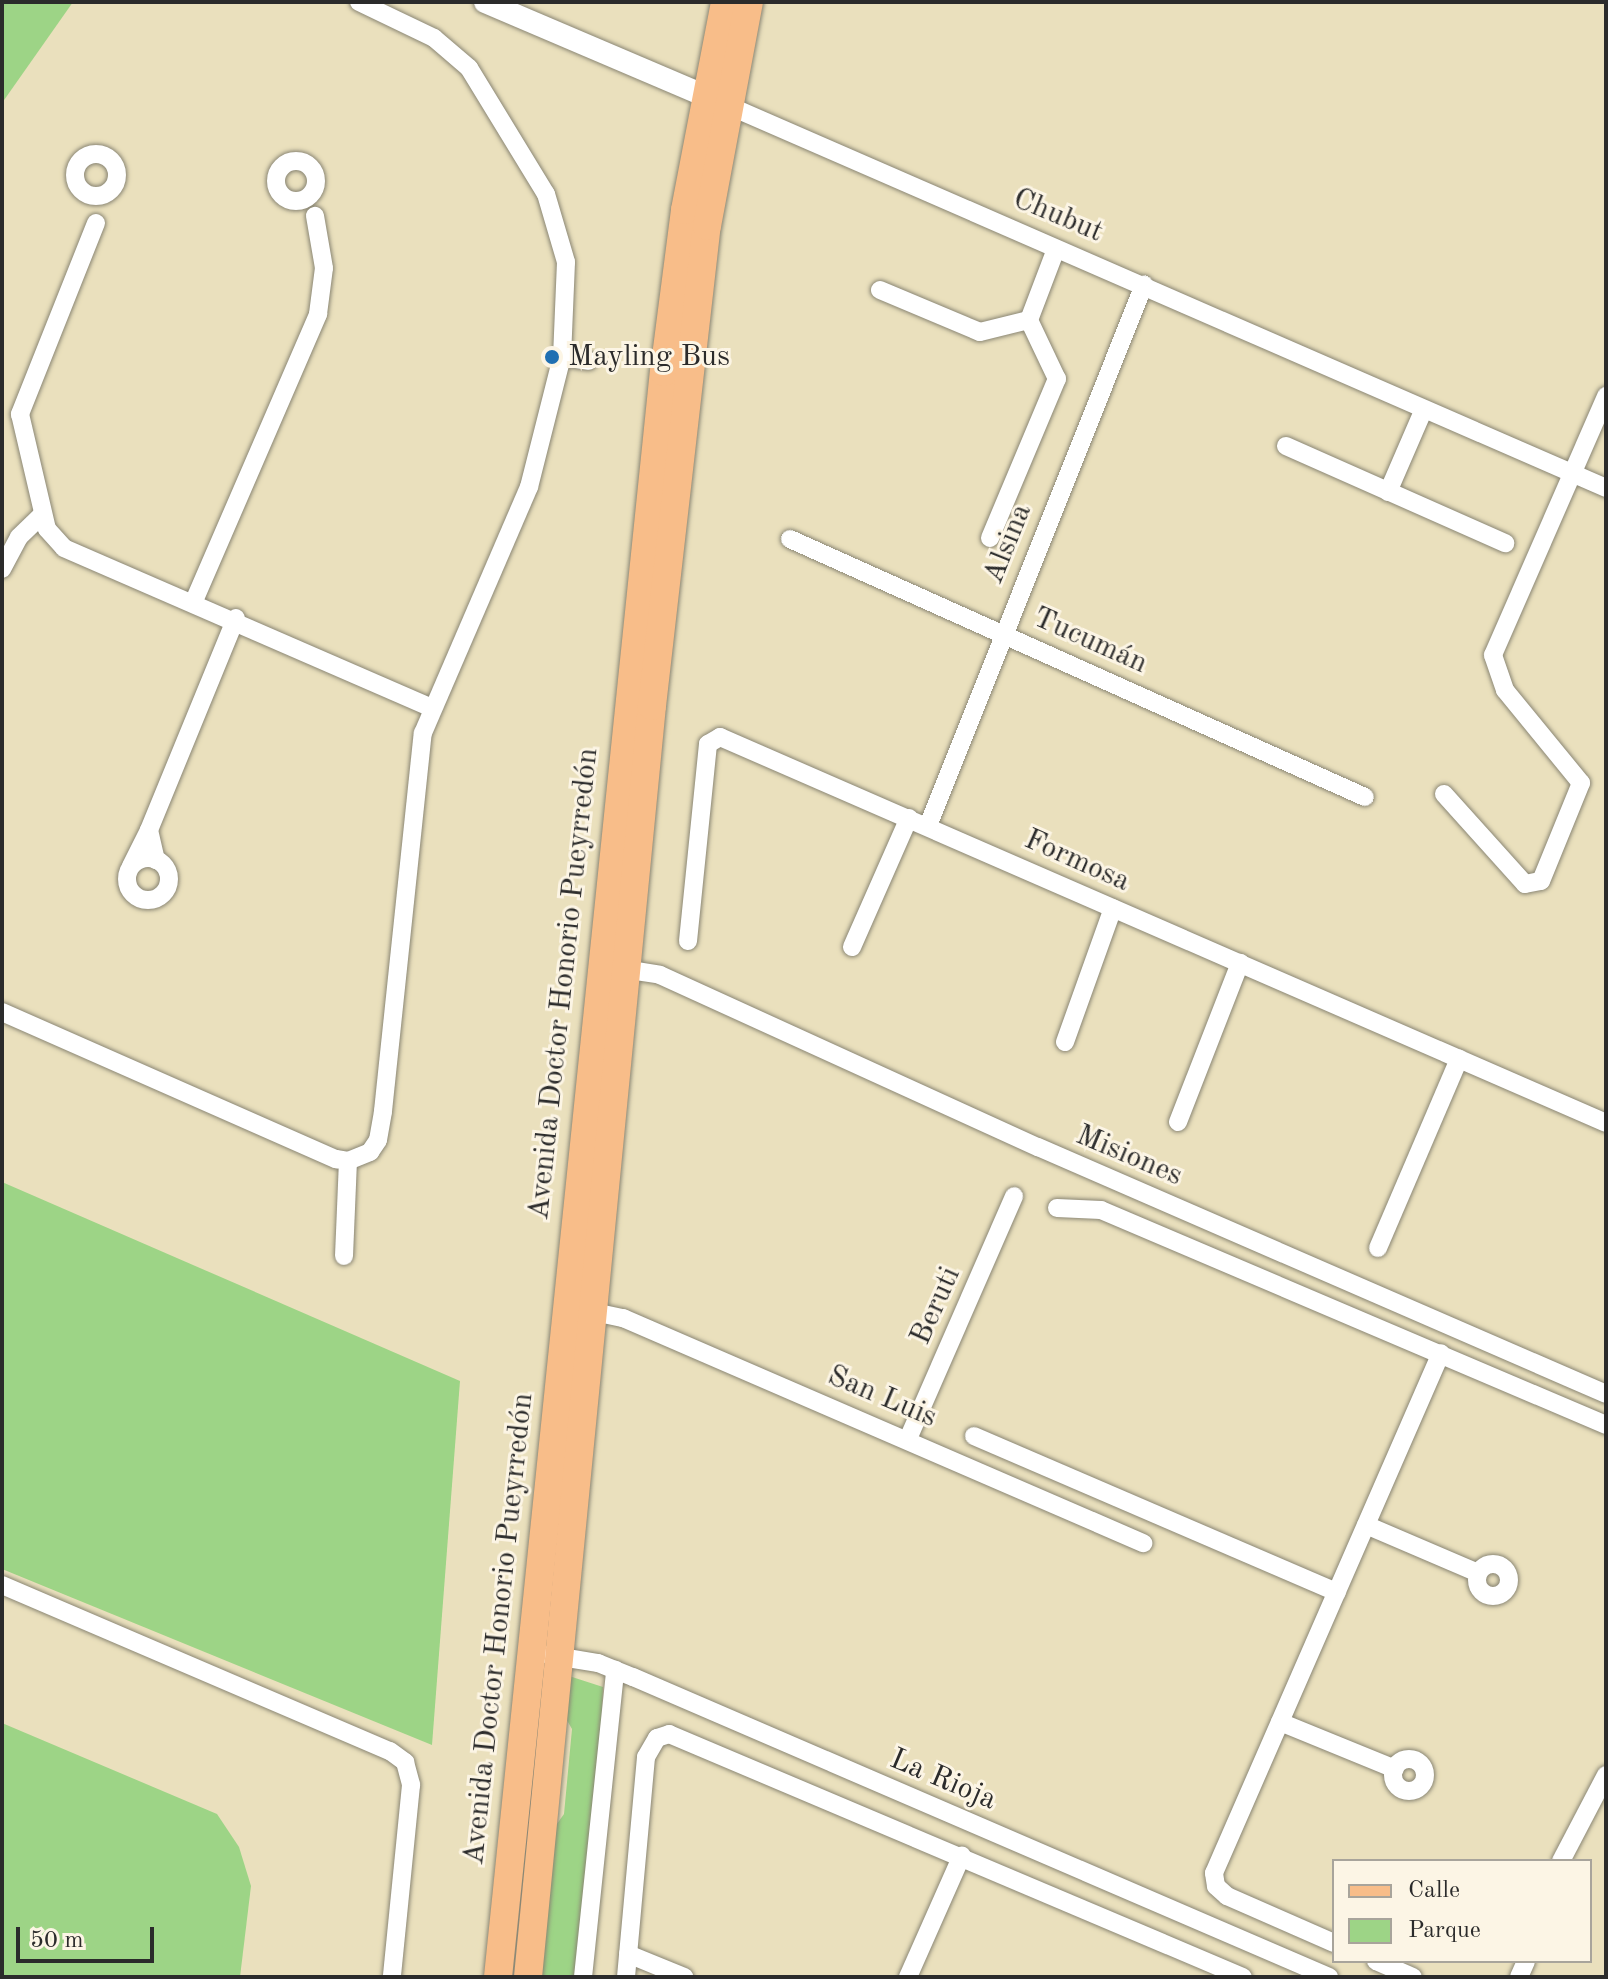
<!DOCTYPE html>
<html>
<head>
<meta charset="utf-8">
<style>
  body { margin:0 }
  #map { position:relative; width:1608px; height:1979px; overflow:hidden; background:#eae0bd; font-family:"Old Standard TT",serif }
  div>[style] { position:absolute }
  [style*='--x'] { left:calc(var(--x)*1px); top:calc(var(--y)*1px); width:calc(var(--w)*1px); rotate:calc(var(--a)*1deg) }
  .green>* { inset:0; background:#9dd486 }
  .roads { filter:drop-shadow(0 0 2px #8a8674) drop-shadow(0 0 2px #8a8674) }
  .minor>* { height:18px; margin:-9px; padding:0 9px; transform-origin:9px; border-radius:9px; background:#fff }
  .minor>.ring { margin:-9px; padding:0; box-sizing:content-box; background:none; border:18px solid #fff; border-radius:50% }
  .tertiary>* { height:22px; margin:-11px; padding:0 11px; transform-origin:11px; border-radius:11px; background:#fff }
  .primary>* { height:28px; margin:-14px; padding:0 14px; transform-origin:14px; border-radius:14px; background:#f8bd89 }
  .dots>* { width:22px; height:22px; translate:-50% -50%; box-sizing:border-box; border:4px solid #fcf5e5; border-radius:50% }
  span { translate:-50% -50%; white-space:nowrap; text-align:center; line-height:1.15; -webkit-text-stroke:6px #fcf5e5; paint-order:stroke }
  .street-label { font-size:30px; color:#2b2b2b }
  .poi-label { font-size:30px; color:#2b2b2b }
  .left { translate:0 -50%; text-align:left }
  .frame { position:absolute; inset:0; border:4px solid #2b2b2b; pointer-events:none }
  .legend { position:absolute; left:1332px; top:1859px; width:260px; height:104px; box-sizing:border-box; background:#fcf5e5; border:2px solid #a8a49b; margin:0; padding:10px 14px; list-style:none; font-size:24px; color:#2b2b2b }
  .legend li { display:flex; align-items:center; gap:16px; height:40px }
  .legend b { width:40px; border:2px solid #a8a49b }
  .scale { position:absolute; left:16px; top:1927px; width:138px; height:36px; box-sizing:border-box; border:4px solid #2b2b2b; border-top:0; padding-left:10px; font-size:24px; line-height:28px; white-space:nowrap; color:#2b2b2b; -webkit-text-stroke:6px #fcf5e5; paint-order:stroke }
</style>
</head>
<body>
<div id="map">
  <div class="green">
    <div style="clip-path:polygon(2px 2px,73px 2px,2px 103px)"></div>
    <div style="clip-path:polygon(2px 1182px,460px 1381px,432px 1745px,2px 1569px)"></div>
    <div style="clip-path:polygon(569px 1676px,603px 1687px,600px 1762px,576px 1977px,539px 1977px,554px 1828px,564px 1814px,572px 1729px,564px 1715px)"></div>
    <div style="clip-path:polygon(2px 1723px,217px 1814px,239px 1847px,251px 1886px,240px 1977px,2px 1977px)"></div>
  </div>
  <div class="roads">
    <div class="minor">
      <div style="--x:359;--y:2;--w:83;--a:25.6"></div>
      <div style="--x:434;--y:38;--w:46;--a:40.6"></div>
      <div style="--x:469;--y:68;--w:148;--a:58.6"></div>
      <div style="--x:546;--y:194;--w:71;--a:73.6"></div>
      <div style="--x:566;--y:262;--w:95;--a:92.4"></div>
      <div style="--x:727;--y:105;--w:959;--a:23.54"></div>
      <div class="ring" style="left:75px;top:154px;width:24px;height:24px"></div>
      <div class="ring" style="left:276px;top:161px;width:22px;height:22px"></div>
      <div style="--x:96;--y:223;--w:206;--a:111.7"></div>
      <div style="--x:20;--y:414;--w:118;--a:76.8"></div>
      <div style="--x:47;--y:529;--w:25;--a:48"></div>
      <div style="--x:64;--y:548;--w:401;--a:23.5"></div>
      <div style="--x:880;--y:290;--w:108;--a:22.8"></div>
      <div style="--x:980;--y:332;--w:50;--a:-13.8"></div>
      <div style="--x:1286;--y:446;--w:240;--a:23.9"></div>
      <div style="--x:1388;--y:492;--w:88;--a:-66.6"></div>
      <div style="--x:990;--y:538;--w:173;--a:-67.2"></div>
      <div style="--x:1057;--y:379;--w:65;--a:-115.4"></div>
      <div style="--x:1029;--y:320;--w:76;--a:-69.2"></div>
      <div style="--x:790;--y:539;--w:630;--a:24.17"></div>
      <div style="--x:2;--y:569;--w:36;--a:-62"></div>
      <div style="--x:19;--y:537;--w:32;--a:-44"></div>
      <div style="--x:194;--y:601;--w:313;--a:-66.6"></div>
      <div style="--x:318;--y:314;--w:46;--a:-82.6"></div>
      <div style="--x:324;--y:268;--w:53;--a:-99.8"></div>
      <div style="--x:1444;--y:794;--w:121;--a:48"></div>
      <div style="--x:1525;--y:884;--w:16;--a:-11"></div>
      <div style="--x:1541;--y:881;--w:106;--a:-67.8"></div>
      <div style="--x:1581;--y:783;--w:120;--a:-129.3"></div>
      <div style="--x:1505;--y:690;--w:37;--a:-109"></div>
      <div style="--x:1493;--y:655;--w:283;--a:-66.4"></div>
      <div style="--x:928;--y:826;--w:583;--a:-68.24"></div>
      <div style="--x:149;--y:830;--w:229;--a:-67.7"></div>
      <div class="ring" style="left:127px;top:858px;width:24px;height:24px"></div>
      <div style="--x:131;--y:866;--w:40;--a:-63.4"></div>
      <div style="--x:149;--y:830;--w:31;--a:77"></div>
      <div style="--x:688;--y:941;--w:198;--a:-84.2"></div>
      <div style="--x:708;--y:744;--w:14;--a:-30"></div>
      <div style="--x:720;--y:737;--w:966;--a:23.54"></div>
      <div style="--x:852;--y:947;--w:141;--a:-66.2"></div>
      <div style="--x:630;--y:970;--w:30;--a:9"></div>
      <div style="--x:660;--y:975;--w:415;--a:24.5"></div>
      <div style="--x:1038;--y:1147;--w:619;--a:23.5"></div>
      <div style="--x:2;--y:1012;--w:365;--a:23.8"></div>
      <div style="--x:336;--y:1159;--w:12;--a:9"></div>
      <div style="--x:348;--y:1161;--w:24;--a:-22"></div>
      <div style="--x:370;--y:1152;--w:14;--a:-56"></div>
      <div style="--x:378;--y:1140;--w:29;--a:-80"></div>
      <div style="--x:383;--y:1111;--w:380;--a:-84"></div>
      <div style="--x:423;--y:733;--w:268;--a:-66.7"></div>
      <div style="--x:529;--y:487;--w:134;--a:-75.8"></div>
      <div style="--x:562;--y:357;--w:27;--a:8"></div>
      <div style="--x:1065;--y:1042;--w:142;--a:-70.3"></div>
      <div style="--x:1178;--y:1122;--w:171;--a:-68.7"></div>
      <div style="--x:1057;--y:1208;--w:44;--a:2.6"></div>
      <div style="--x:1101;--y:1210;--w:549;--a:23.06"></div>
      <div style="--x:1378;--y:1248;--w:206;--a:-66.8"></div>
      <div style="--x:344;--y:1256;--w:95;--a:-87.6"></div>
      <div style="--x:594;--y:1312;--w:30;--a:12"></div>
      <div style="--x:623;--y:1318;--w:567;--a:23.4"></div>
      <div style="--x:974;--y:1436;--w:395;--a:23.3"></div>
      <div style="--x:908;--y:1439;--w:265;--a:-66.4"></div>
      <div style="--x:1366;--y:1525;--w:122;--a:23.2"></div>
      <div class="ring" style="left:1477px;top:1564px;width:14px;height:14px"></div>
      <div style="--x:2;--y:1585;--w:422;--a:23.2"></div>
      <div style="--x:390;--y:1751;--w:19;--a:36"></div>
      <div style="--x:405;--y:1762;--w:24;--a:75"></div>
      <div style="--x:411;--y:1785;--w:193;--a:95.7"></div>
      <div style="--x:549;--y:1655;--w:50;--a:9.3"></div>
      <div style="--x:598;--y:1663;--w:38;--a:22"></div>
      <div style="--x:633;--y:1677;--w:758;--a:23.32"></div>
      <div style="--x:1280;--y:1722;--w:124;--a:22.2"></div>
      <div class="ring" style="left:1393px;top:1759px;width:14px;height:14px"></div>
      <div style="--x:1561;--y:1861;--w:97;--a:-62.4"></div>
      <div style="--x:1334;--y:1943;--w:117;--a:-156.3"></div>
      <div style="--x:1227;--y:1896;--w:15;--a:-138"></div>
      <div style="--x:1216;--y:1886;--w:13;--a:-99"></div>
      <div style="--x:1214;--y:1873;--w:567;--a:-66.42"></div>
      <div style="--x:628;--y:1954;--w:61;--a:22.3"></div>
      <div style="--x:1376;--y:1961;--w:40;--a:23.4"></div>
      <div style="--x:583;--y:1977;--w:309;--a:-84"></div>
      <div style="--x:626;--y:1977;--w:221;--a:-84.8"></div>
      <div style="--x:646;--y:1757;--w:22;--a:-60"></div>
      <div style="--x:657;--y:1738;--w:13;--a:-18"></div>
      <div style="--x:669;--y:1734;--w:623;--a:22.95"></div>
      <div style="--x:908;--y:1977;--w:133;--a:-66.1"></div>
      <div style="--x:1519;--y:1977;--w:17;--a:-66"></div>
    </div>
    <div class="tertiary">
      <div style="--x:485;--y:2;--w:254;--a:23.1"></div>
    </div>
    <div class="primary">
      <div style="--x:498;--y:1977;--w:1614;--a:-84.1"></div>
      <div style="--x:664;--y:372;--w:163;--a:-82.6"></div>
      <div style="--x:685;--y:210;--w:212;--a:-79.1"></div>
      <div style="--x:528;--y:1977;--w:1277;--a:-84.43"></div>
      <div style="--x:652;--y:706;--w:483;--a:-83.5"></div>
      <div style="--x:707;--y:226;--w:228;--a:-79.4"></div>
    </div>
  </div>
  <div class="dots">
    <div style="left:552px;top:357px;background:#1f6fb2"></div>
  </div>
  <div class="street-label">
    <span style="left:1058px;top:216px;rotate:23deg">Chubut</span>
    <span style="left:1008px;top:544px;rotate:-68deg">Alsina</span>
    <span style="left:1090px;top:641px;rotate:24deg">Tucumán</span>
    <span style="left:1077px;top:861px;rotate:24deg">Formosa</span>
    <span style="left:564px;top:984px;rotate:-84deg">Avenida Doctor Honorio Pueyrredón</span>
    <span style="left:1129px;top:1156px;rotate:23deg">Misiones</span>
    <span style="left:936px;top:1306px;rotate:-66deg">Beruti</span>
    <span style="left:882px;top:1397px;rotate:23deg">San Luis</span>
    <span style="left:499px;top:1629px;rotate:-84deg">Avenida Doctor Honorio Pueyrredón</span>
    <span style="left:943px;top:1780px;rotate:23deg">La Rioja</span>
  </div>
  <div class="poi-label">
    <span class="left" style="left:568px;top:357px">Mayling Bus</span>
  </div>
  <div class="frame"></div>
  <ul class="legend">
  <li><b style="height:10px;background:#f8bd89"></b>Calle</li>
  <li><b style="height:22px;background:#9dd486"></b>Parque</li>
  </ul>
  <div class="scale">50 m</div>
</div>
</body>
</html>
